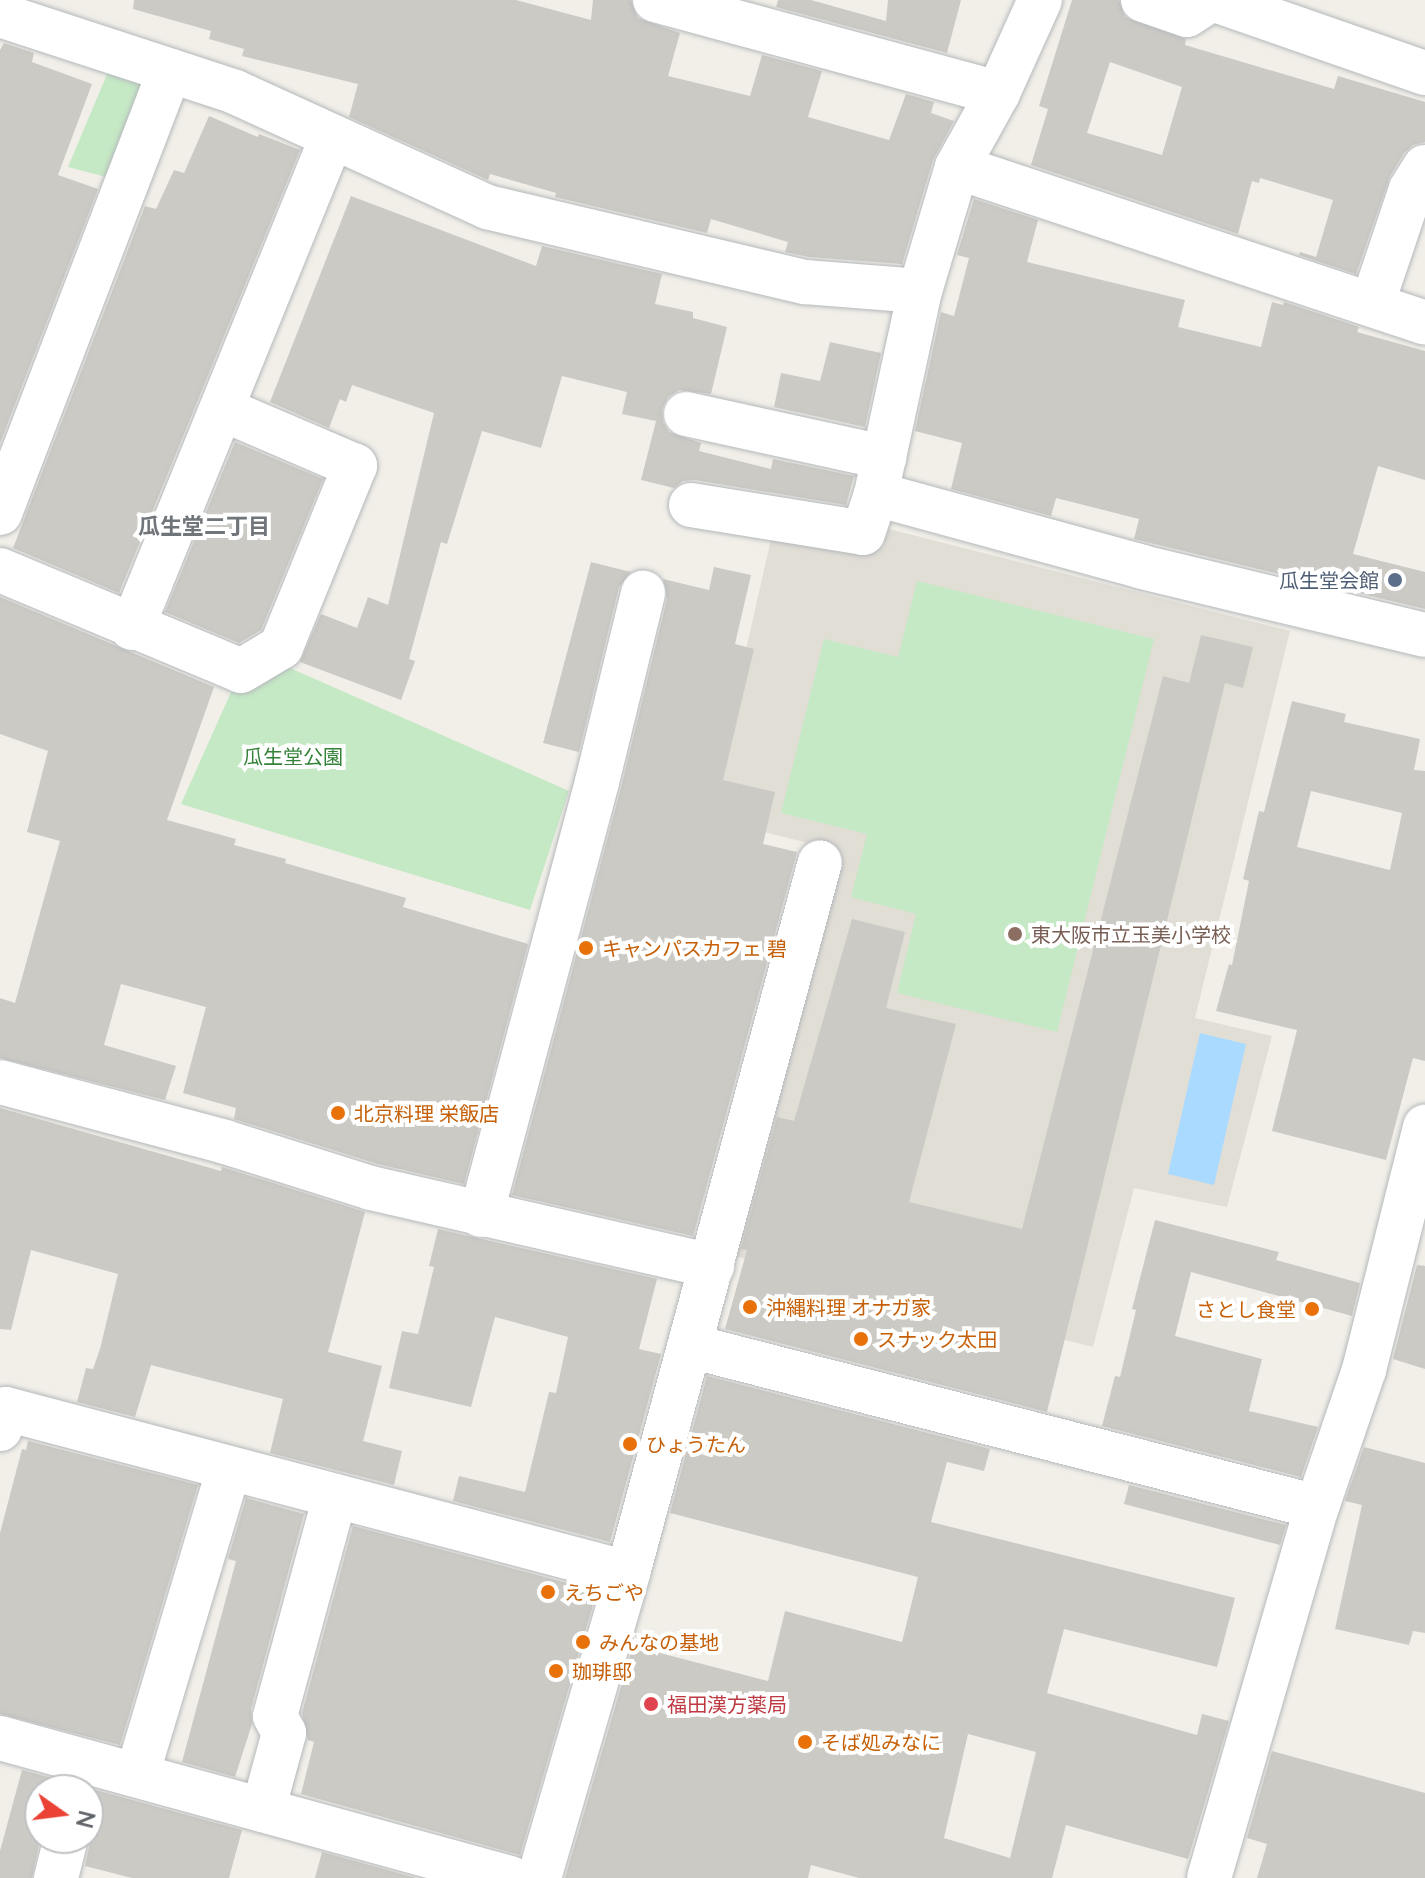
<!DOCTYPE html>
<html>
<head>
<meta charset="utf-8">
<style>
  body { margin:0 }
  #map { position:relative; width:1425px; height:1878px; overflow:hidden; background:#f1efe8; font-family:Lato,"Noto Sans JP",sans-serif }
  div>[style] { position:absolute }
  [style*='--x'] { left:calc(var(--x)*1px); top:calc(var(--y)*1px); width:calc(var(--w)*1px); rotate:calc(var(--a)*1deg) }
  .education>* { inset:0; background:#e1ded6 }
  .green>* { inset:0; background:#c5e8c5 }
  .water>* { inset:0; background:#aadaff }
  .building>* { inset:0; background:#cccac5 }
  .roads { filter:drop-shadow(0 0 2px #b5b8bc) drop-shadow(0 0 2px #b5b8bc) }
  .minor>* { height:44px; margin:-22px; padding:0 22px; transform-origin:22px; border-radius:22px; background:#fff }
  .dots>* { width:22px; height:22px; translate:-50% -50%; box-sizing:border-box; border:4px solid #fff; border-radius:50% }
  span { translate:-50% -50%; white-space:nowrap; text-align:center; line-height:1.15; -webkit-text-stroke:8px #fff; paint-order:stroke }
  .service-label { font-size:20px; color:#4e5e75 }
  .right { translate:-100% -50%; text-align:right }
  .park-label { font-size:20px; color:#348238 }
  .education-label { font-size:20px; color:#785e54 }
  .left { translate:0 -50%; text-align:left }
  .food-label { font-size:20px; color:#c56008 }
  .health-label { font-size:20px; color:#be3a42 }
  .neighbourhood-label { font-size:22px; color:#70757a; font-weight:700 }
  .north { position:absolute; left:24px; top:1774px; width:80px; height:80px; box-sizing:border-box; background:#fff; border:2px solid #bfc1c3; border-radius:50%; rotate:104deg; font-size:22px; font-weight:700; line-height:32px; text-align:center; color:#5f6368 }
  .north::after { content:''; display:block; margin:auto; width:28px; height:36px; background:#ea4335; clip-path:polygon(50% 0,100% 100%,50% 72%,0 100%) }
</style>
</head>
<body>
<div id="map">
  <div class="education">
    <div style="clip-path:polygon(889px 529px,1290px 631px,1195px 1018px,1272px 1036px,1227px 1207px,1134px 1188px,1093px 1347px,727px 1254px,836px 850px,708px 818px,773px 530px,882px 548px)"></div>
  </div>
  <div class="green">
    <div style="clip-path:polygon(108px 72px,149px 84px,110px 178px,68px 167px)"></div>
    <div style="clip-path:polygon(917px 581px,1154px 639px,1057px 1032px,897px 993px,916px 914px,851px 897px,867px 834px,781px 813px,824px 639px,898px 657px)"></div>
    <div style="clip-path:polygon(290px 668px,569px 791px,530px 910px,181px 804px,232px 690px)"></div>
  </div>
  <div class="water">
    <div style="clip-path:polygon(1200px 1033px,1246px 1044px,1214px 1185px,1168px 1174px)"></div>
  </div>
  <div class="building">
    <div style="clip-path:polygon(134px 0,516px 0,591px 20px,593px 0,631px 0,638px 18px,680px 33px,668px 76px,750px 96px,762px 55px,822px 71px,808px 117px,889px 140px,906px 94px,934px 102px,931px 113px,954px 121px,933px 160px,902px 264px,809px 257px,785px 252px,788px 242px,711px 219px,707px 233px,555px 197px,556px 193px,490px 174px,488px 180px,349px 117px,358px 84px,242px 56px,244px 49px,209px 39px,211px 31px,133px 9px)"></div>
    <div style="clip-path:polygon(778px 0,811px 0,886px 21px,888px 0,961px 0,947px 53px,776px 7px)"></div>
    <div style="clip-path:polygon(evenodd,1072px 0,1119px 0,1125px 17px,1186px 39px,1185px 45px,1334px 89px,1338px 76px,1425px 102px,1425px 142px,1413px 145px,1404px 153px,1390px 176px,1356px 274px,1299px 255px,1300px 252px,1316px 257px,1333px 200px,1260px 178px,1259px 183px,1252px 181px,1238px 234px,1031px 165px,1048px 109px,1039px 106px,1072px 0,1110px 62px,1182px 87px,1162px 155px,1087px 133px,1110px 62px)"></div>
    <div style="clip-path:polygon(4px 43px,34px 53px,32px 62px,92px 84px,58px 175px,98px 189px,0 443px,0 50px)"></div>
    <div style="clip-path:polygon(209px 116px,258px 137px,259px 134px,300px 150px,119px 593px,13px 548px,145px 206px,156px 209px,174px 170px,184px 173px)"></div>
    <div style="clip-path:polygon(351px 196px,536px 266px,542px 246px,662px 274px,655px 304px,693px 312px,693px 318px,727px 327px,711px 394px,679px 390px,668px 397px,662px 409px,663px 422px,669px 432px,701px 443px,699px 451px,771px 469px,773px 459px,854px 476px,846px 505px,695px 480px,683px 481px,674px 488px,641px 480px,656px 421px,622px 414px,627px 392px,562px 376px,541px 448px,482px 431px,447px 544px,441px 542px,409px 659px,415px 661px,401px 700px,300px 662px,321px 614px,357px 628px,368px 597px,388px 605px,434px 413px,352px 385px,346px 402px,340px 399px,329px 428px,270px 402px)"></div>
    <div style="clip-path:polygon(974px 199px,1038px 220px,1027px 262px,1185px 300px,1178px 327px,1261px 347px,1272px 302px,1283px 305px,1284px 302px,1359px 327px,1357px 332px,1425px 351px,1425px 480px,1378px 466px,1353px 554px,1425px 572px,1425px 609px,1134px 539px,1139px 519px,1056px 498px,1051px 516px,951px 489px,962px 443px,915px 431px,941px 312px,954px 316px,969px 258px,957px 255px)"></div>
    <div style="clip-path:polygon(830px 342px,881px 353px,865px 427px,774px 407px,781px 373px,820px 381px)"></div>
    <div style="clip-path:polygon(235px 442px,323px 479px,261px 630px,239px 643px,165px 612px)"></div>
    <div style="clip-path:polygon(591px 562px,631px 572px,619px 587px,579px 752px,543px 743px)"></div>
    <div style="clip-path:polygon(714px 567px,751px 575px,735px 644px,754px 649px,723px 780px,775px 792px,763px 844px,797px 852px,693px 1236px,512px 1195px,621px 788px,667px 599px,663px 579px,709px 590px)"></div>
    <div style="clip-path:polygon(0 597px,214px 687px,167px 820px,236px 839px,234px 845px,286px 859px,285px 863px,406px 898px,403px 907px,528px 944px,464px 1184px,378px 1164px,234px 1119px,236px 1108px,183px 1093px,206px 1007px,121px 984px,104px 1045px,176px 1066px,165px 1100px,0 1058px,0 998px,15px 1003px,60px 841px,27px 832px,48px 751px,0 734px)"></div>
    <div style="clip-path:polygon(1201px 635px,1253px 647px,1243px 688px,1225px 683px,1047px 1412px,725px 1329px,747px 1250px,741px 1249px,777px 1117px,794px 1121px,852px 919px,905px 932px,886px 1008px,956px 1024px,909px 1202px,1022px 1229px,1163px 676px,1189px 683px)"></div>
    <div style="clip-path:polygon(evenodd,1292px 701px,1346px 714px,1344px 722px,1420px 739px,1414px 770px,1425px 771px,1425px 1061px,1413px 1058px,1386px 1160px,1272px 1131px,1297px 1030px,1216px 1011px,1229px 964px,1232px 965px,1249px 881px,1243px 879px,1259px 811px,1264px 812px,1292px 701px,1311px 791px,1402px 813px,1390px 870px,1297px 847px,1311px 791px)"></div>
    <div style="clip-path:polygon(0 1108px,221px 1171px,222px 1167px,365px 1212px,328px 1352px,382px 1366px,363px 1441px,402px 1451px,394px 1485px,270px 1453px,283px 1399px,151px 1365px,135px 1417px,77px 1402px,86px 1368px,93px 1369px,100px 1349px,118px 1274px,31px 1250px,11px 1330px,0 1329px)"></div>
    <div style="clip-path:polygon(1155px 1220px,1279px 1252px,1276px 1260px,1360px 1283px,1352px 1316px,1191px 1272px,1175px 1336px,1262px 1359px,1249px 1411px,1318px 1427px,1301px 1477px,1102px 1426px,1115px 1376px,1120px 1377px,1136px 1310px,1132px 1309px)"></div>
    <div style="clip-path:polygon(438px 1229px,657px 1279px,639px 1349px,661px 1354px,610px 1542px,453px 1501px,459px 1476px,525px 1492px,549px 1392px,556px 1393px,568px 1337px,495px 1317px,471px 1407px,389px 1388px,402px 1331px,418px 1334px,434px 1267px,429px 1266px)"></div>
    <div style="clip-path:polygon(1417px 1265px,1425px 1266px,1425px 1369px,1393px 1359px)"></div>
    <div style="clip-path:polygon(evenodd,707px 1376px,990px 1449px,984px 1471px,947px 1462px,931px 1522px,1235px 1598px,1217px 1667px,1064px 1629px,1047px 1693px,1197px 1735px,1202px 1714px,1229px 1721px,1188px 1859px,1066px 1825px,1052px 1878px,859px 1878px,811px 1865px,808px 1878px,565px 1878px,633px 1646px,768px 1681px,785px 1611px,902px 1642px,918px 1577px,670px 1513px,707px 1376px,968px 1734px,1036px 1752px,1010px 1858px,944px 1838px,968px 1734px)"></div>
    <div style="clip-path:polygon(28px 1441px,198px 1485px,120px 1745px,0 1714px,0 1533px,22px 1449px,26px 1450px)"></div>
    <div style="clip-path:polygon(1364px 1447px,1425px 1463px,1425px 1633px,1413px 1631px,1409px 1645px,1335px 1629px,1362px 1505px,1345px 1501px)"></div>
    <div style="clip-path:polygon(1129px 1485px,1286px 1525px,1280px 1545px,1124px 1504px)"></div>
    <div style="clip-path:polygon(246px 1498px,304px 1514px,251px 1709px,252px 1724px,235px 1777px,182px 1762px,236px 1561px,228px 1559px)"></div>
    <div style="clip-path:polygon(353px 1526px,597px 1591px,520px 1855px,301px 1794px,314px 1742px,308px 1740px,302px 1713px)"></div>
    <div style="clip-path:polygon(1272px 1751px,1425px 1793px,1425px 1878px,1257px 1878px,1267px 1844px,1247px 1838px)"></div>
    <div style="clip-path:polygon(22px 1770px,242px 1830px,229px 1878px,132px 1878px,85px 1866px,90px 1843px,88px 1790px,40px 1790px,40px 1838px,32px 1878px,0 1878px,0 1851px)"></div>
    <div style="clip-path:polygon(322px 1852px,416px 1878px,315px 1878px)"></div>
  </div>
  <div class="roads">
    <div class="minor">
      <div style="--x:655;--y:0;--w:355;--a:15.2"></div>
      <div style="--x:1143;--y:0;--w:46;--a:18.8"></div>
      <div style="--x:1187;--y:15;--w:27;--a:-33"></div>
      <div style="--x:1215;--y:0;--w:222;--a:19.2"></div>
      <div style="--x:0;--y:15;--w:247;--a:18.1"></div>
      <div style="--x:235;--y:92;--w:277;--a:24.5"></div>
      <div style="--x:487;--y:207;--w:327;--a:13.3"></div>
      <div style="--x:805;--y:282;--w:115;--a:4.5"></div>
      <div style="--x:957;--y:167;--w:493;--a:18.4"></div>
      <div style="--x:1372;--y:305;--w:122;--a:-71.4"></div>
      <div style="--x:1411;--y:189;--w:26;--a:-58"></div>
      <div style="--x:686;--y:414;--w:203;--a:12.3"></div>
      <div style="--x:876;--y:494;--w:276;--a:15.3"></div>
      <div style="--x:1142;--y:567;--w:291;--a:13.5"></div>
      <div style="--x:691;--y:505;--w:174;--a:9.2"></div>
      <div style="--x:863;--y:533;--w:41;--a:-71.6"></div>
      <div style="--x:876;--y:494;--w:208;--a:-77.8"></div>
      <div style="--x:920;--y:291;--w:129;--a:-73.4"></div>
      <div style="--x:957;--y:167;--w:85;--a:-61"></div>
      <div style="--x:998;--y:93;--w:102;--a:-65.7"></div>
      <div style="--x:0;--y:513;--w:474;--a:-69"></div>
      <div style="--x:0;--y:570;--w:261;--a:22.7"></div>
      <div style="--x:241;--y:671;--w:47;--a:-31"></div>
      <div style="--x:281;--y:647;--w:196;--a:-67.8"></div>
      <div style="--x:355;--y:466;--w:145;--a:-156.8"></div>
      <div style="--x:132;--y:628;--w:530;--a:-67.84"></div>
      <div style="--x:0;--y:1082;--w:233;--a:14.9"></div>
      <div style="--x:225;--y:1142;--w:153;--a:17.5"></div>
      <div style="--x:371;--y:1188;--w:350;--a:12.9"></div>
      <div style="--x:481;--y:1215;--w:448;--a:-75"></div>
      <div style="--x:597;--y:782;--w:195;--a:-76.3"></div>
      <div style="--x:690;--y:1346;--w:647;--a:14.4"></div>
      <div style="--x:0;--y:1429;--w:21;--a:-73"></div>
      <div style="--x:6;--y:1409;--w:643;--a:14.77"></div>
      <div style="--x:0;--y:1738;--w:529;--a:15.35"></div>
      <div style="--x:137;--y:1775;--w:320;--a:-73.3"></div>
      <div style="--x:263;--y:1810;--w:80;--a:-74.7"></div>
      <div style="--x:284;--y:1733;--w:19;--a:-118"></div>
      <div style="--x:275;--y:1716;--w:228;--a:-74.7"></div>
      <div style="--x:56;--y:1878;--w:41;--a:-76"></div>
      <div style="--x:539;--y:1878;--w:318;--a:-73.7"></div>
      <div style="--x:628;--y:1573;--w:736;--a:-74.89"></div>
      <div style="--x:1209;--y:1878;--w:386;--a:-73.8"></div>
      <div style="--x:1317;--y:1507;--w:145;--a:-71.1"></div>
      <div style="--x:1364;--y:1370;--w:251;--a:-75.9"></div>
    </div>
  </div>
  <div class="dots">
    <div style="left:1395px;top:580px;background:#5c6f8a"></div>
    <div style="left:1015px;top:934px;background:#8d6e63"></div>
    <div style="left:586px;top:948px;background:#e8710a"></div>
    <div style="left:338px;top:1113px;background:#e8710a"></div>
    <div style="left:750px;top:1307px;background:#e8710a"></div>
    <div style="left:1312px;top:1309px;background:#e8710a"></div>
    <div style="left:861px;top:1339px;background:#e8710a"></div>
    <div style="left:630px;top:1444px;background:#e8710a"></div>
    <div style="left:548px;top:1592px;background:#e8710a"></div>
    <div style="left:583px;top:1642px;background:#e8710a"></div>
    <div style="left:556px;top:1671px;background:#e8710a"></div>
    <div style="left:651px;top:1704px;background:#e0444e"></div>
    <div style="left:805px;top:1742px;background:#e8710a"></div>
  </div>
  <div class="service-label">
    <span class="right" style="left:1379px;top:580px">瓜生堂会館</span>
  </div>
  <div class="park-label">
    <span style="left:293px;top:756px">瓜生堂公園</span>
  </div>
  <div class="education-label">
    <span class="left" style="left:1031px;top:934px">東大阪市立玉美小学校</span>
  </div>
  <div class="food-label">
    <span class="left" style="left:602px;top:948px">キャンパスカフェ 碧</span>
    <span class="left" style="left:354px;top:1113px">北京料理 栄飯店</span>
    <span class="left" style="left:766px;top:1307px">沖縄料理 オナガ家</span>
    <span class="right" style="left:1296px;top:1309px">さとし食堂</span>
    <span class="left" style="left:877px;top:1339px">スナック太田</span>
    <span class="left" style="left:646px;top:1444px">ひょうたん</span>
    <span class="left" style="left:564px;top:1592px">えちごや</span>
    <span class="left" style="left:599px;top:1642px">みんなの基地</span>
    <span class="left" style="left:572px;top:1671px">珈琲邸</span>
    <span class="left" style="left:821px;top:1742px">そば処みなに</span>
  </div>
  <div class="health-label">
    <span class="left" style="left:667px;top:1704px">福田漢方薬局</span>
  </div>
  <div class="neighbourhood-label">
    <span style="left:204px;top:526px">瓜生堂二丁目</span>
  </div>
  <div class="north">N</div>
</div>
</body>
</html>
